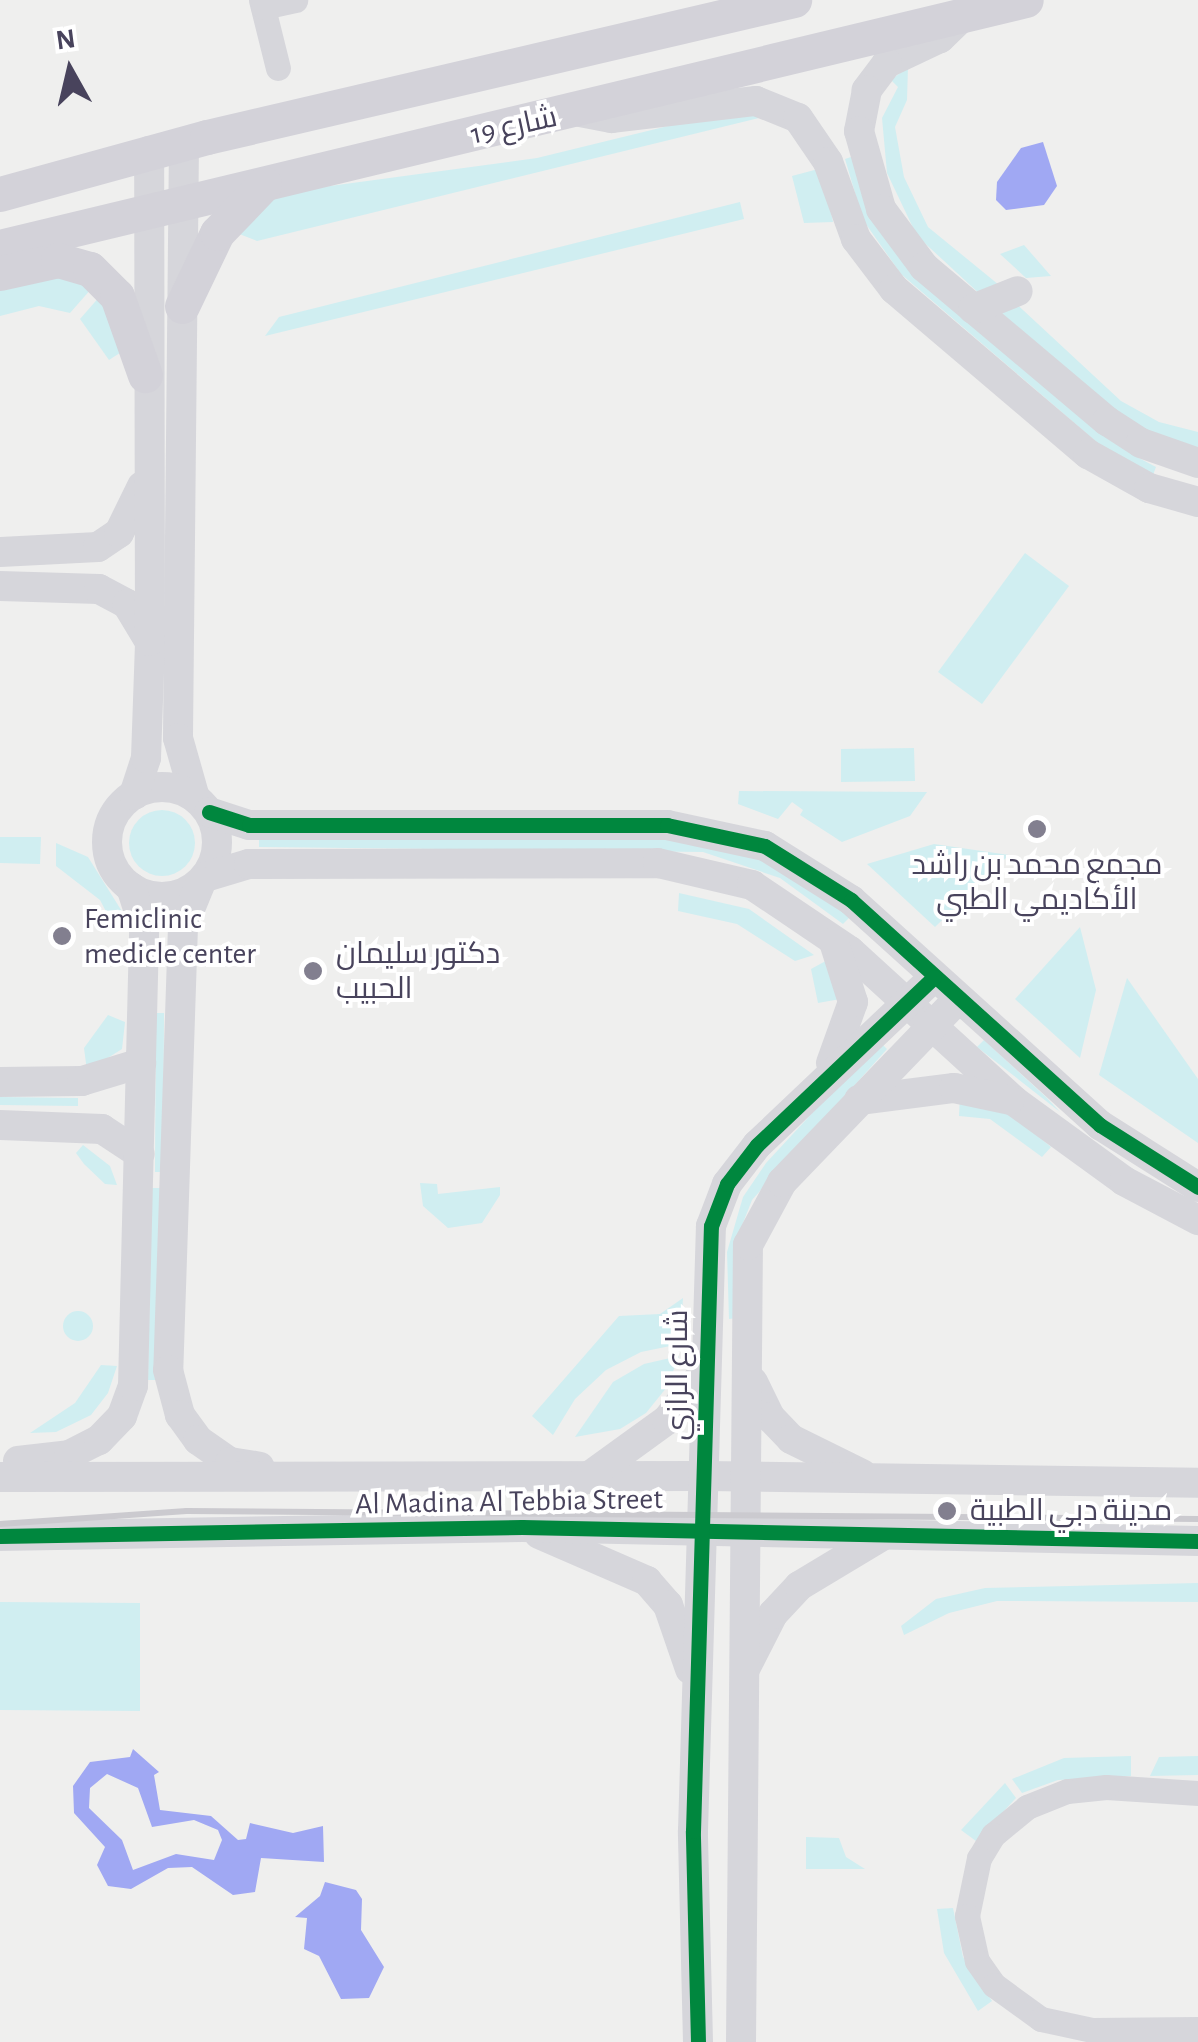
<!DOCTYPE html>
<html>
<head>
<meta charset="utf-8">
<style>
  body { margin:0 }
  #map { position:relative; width:1198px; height:2042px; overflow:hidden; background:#efefee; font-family:"Alegreya Sans",Cairo,sans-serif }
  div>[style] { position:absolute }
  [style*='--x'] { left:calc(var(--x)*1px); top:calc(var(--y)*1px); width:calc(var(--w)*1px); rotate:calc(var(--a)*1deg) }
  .green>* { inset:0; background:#d0eef1 }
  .round { border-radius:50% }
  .water>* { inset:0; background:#a0a8f3 }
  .minor>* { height:25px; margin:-12.5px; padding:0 12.5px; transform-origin:12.5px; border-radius:12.5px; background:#d6d6db }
  .tertiary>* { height:30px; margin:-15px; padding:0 15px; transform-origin:15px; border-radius:15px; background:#d6d6db }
  .tertiary>.ring { margin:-15px; padding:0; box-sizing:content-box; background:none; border:30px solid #d6d6db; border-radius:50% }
  .secondary>* { height:35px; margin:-17.5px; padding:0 17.5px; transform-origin:17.5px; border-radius:17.5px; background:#d3d2d9 }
  .rail>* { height:6px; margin:-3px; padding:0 3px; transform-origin:3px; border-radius:3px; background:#cbcacf }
  .cycleway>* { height:15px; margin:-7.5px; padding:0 7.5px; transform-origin:7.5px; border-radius:7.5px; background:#00873e }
  .dots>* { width:28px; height:28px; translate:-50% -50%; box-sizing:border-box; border:5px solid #fff; border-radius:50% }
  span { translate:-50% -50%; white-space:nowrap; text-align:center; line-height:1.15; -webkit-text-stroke:8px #fff; paint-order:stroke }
  .street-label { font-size:30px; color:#48435c }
  .poi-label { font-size:30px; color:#48435c }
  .left { translate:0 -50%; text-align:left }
  .north { position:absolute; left:20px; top:20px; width:100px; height:100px; -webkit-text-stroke:8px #fff; paint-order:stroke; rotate:352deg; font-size:28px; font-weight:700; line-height:40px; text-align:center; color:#48435c }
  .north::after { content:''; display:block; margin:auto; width:35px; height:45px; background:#48435c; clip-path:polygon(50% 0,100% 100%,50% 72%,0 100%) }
</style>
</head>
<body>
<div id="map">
  <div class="green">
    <div style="clip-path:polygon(908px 67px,907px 100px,895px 127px,904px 177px,928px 227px,999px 285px,982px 296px,917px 236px,887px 173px,882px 118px,898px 87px,891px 80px)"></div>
    <div style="clip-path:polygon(713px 115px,767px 116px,257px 241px,229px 230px,278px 193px,537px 158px)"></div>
    <div style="clip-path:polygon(854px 156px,862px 184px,1137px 457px,1156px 467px,1153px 475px,1100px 445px,901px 274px,863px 220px,845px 159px)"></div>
    <div style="clip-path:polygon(822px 168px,833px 222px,804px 223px,792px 176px)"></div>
    <div style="clip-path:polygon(740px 202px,744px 219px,265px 336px,279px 317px)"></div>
    <div style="clip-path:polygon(1024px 245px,1051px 276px,1026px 278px,1000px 254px)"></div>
    <div style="clip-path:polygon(41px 271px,92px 288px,70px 313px,39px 306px,0 316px,0 279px)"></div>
    <div style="clip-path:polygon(101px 295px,126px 349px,109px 360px,80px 319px)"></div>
    <div style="clip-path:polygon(1010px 298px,1121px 401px,1159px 422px,1198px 432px,1198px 448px,1136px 427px,994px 307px)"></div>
    <div style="clip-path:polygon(1025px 553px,1069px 586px,982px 704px,938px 672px)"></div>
    <div style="clip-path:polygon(914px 748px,915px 781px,841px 782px,841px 749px)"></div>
    <div style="clip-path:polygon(739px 791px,927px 792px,910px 816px,842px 842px,800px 815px,803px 810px,792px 802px,778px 819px,738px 804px)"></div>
    <div class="round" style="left:129px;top:810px;width:66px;height:66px"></div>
    <div style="clip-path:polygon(0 837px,41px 837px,40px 864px,0 863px)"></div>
    <div style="clip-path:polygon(660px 838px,748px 852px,851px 916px,843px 924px,780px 878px,703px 852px,259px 847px,259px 839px)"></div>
    <div style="clip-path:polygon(56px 843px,88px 857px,128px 921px,112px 923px,100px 900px,56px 866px)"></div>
    <div style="clip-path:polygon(934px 844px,1009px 855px,935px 927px,867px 864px)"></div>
    <div style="clip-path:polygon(679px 893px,749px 909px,814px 955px,795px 961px,737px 924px,678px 911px)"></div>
    <div style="clip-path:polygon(1080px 927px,1096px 990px,1080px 1058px,1015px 999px)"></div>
    <div style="clip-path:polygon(833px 957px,846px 998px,818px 1003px,811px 969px)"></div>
    <div style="clip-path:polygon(1127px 978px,1198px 1079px,1198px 1143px,1099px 1075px)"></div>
    <div style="clip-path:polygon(156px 1013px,164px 1013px,163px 1172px,155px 1172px)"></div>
    <div style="clip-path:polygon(108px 1015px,125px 1022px,122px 1049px,87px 1071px,84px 1048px)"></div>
    <div style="clip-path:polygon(984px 1040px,1046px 1097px,1060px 1112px,977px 1047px)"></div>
    <div style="clip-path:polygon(879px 1041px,887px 1049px,752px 1200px,739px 1233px,737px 1318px,729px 1319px,727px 1252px,743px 1197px,766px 1163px)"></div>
    <div style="clip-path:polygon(960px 1096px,1007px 1111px,1051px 1147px,1042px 1157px,990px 1119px,959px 1116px)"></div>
    <div style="clip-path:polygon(0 1097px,78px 1098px,78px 1106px,0 1105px)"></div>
    <div style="clip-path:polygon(83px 1145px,110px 1166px,117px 1185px,105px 1184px,84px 1164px,76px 1153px)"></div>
    <div style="clip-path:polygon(420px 1183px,437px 1184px,438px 1194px,500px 1187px,500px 1195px,482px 1223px,448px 1228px,423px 1206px)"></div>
    <div style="clip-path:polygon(152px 1188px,161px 1188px,157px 1380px,148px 1380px)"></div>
    <div style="clip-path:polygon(683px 1298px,680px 1344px,641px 1352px,606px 1370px,575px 1399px,553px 1435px,532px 1416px,619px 1316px,660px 1314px)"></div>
    <div class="round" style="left:63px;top:1311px;width:30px;height:30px"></div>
    <div style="clip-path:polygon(679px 1356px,667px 1387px,646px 1413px,620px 1429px,575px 1437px,613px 1382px,644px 1364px)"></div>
    <div style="clip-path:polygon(101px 1365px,117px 1366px,108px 1393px,91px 1415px,56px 1432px,30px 1433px,75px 1403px)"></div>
    <div style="clip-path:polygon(1198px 1583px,1198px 1602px,997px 1601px,949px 1613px,904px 1635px,901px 1626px,936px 1599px,985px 1588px)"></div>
    <div style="clip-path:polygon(0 1602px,140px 1603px,140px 1711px,0 1710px)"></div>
    <div style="clip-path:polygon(1131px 1756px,1131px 1776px,1058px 1780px,1022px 1793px,1012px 1779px,1064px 1758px)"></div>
    <div style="clip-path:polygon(1198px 1756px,1198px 1775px,1150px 1776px,1159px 1757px)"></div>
    <div style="clip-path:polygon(1005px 1783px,1016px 1798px,976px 1841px,961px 1830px)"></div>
    <div style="clip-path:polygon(806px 1837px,839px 1838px,846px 1857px,865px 1869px,806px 1869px)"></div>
    <div style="clip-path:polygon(953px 1908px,963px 1957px,992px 2001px,978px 2011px,944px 1953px,937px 1909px)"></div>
  </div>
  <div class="water">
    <div style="clip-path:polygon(1043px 142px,1057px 186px,1044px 205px,1006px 210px,996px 200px,997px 182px,1021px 148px)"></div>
    <div style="clip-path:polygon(evenodd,133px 1749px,159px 1772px,154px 1775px,160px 1810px,211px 1816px,238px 1840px,246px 1839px,250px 1823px,293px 1833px,323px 1826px,324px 1862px,261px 1858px,255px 1892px,233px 1895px,192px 1867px,168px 1868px,131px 1889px,108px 1886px,97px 1865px,105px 1847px,74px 1813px,73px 1786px,90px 1762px,130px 1757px,133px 1749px,107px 1774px,138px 1788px,152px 1827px,194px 1820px,218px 1830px,222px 1840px,214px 1860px,176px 1854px,133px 1870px,122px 1840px,89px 1808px,90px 1788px,107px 1774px)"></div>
    <div style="clip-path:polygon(325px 1882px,356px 1890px,362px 1899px,361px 1930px,384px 1967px,369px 1998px,341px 1999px,319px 1956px,304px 1949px,307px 1918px,295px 1917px,320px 1896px)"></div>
  </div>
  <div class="minor">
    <div style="--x:261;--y:0;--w:70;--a:76"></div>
    <div style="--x:263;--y:7;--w:33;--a:-12"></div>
    <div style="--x:1198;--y:1793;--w:92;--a:-176.3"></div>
    <div style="--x:1106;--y:1787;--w:39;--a:174"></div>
    <div style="--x:1067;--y:1791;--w:43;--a:158.2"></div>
    <div style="--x:1027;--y:1807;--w:44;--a:140.5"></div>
    <div style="--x:993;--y:1835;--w:27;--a:121"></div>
    <div style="--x:979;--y:1858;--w:59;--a:101.7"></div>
    <div style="--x:967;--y:1916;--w:46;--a:77.5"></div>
    <div style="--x:977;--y:1961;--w:29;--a:55"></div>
    <div style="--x:994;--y:1985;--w:58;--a:35.9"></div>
    <div style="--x:1041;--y:2019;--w:52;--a:12.2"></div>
    <div style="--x:1092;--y:2030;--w:106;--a:-0.5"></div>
  </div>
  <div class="tertiary">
    <div style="--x:963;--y:16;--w:32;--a:136"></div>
    <div style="--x:940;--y:38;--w:59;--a:154.7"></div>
    <div style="--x:887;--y:63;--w:34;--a:127"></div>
    <div style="--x:867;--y:90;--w:42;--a:101"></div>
    <div style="--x:859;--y:131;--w:81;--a:74.2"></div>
    <div style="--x:881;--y:209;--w:72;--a:53.4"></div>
    <div style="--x:924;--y:267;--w:239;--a:40.1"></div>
    <div style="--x:1107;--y:421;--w:40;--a:32.9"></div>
    <div style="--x:1141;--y:443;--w:60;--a:19.3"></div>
    <div style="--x:580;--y:112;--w:32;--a:11"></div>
    <div style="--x:611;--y:118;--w:146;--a:-6.7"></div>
    <div style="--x:756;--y:101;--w:45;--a:22"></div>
    <div style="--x:798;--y:118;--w:53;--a:55.7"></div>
    <div style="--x:828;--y:162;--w:82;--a:70"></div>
    <div style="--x:856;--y:239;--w:63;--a:52.8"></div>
    <div style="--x:894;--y:289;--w:255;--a:40.4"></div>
    <div style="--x:1088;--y:454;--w:70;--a:29.1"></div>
    <div style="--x:1149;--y:488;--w:51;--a:15.9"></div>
    <div style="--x:184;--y:143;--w:595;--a:90.58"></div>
    <div style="--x:178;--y:738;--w:62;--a:74.2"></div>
    <div style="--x:973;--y:309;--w:48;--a:-21.8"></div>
    <div style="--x:0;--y:552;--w:98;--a:-2.9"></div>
    <div style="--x:98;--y:547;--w:25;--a:-34"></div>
    <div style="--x:119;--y:533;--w:52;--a:-63.9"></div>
    <div style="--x:0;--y:586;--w:99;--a:1.7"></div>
    <div style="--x:99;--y:589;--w:32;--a:28"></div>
    <div style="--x:127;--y:604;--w:41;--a:59"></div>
    <div class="ring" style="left:107px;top:787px;width:80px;height:80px"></div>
    <div style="--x:134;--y:795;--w:39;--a:-72"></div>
    <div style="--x:146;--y:758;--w:117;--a:-88"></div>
    <div style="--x:150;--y:641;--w:490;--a:-90.1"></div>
    <div style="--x:209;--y:812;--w:42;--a:18"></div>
    <div style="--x:249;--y:825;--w:418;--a:0"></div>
    <div style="--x:667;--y:825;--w:100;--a:12.1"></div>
    <div style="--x:765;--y:846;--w:102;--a:32.1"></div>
    <div style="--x:851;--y:900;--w:336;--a:42.1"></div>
    <div style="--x:1100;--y:1125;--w:116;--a:32.3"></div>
    <div style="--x:205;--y:877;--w:46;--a:-16.5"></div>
    <div style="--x:249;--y:864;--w:409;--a:-0.1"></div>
    <div style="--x:658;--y:863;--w:97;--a:13.2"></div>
    <div style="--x:752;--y:885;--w:118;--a:34"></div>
    <div style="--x:850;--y:951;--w:222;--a:42.4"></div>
    <div style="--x:1014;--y:1101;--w:136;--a:36"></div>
    <div style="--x:1124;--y:1181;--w:84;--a:27.8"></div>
    <div style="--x:201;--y:882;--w:48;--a:112.2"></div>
    <div style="--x:183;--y:926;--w:444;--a:91.9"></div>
    <div style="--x:168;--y:1370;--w:47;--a:75.1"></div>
    <div style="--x:180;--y:1415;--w:31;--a:54"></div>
    <div style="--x:198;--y:1440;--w:39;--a:35"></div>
    <div style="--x:230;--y:1462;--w:30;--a:9"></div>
    <div style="--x:831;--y:1063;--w:65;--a:-70.2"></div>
    <div style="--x:853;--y:1002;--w:63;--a:-107.6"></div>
    <div style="--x:0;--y:1082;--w:82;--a:-0.7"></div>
    <div style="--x:82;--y:1081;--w:62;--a:-17"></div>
    <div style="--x:859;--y:1100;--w:96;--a:-7.2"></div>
    <div style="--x:954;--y:1088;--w:57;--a:12.1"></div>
    <div style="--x:0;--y:1125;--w:102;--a:2.2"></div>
    <div style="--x:102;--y:1129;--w:45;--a:33.3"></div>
    <div style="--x:753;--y:1382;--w:39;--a:64"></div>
    <div style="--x:770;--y:1417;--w:30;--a:46"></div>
    <div style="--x:791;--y:1439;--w:79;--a:26.2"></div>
    <div style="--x:18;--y:1461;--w:51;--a:-6.7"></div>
    <div style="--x:69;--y:1455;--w:34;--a:-27"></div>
    <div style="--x:99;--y:1440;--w:33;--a:-46"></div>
    <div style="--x:122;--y:1416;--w:32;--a:-70"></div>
    <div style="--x:133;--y:1386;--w:459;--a:-88.6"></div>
    <div style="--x:144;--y:927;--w:42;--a:-108"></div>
    <div style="--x:0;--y:1477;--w:706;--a:-0.08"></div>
    <div style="--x:706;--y:1476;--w:492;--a:0.8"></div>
    <div style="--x:584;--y:1480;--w:102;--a:-35.9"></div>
    <div style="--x:667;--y:1420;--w:64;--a:-52.6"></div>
    <div style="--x:539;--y:1534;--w:118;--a:23.5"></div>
    <div style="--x:647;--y:1581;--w:32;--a:49"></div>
    <div style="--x:668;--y:1605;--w:68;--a:71"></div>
    <div style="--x:0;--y:1536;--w:522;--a:-0.99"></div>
    <div style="--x:522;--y:1527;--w:676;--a:1.19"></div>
    <div style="--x:745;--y:1669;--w:62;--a:-63"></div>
    <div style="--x:773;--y:1614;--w:38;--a:-47"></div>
    <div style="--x:799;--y:1586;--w:99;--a:-31"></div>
    <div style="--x:698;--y:2042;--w:211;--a:-91.4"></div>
    <div style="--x:693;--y:1831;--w:605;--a:-88.3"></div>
    <div style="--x:711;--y:1226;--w:45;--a:-69.1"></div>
    <div style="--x:727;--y:1184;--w:49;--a:-52.4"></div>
    <div style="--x:757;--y:1145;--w:244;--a:-43.5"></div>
    <div style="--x:741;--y:2042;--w:797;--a:-89.5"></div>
    <div style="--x:748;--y:1245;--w:72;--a:-61.6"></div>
    <div style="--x:782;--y:1182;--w:254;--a:-46.1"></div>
  </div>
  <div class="secondary">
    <div style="--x:0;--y:194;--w:215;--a:-15.4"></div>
    <div style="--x:207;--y:137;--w:603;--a:-13.14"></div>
    <div style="--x:0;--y:247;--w:1055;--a:-13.54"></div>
    <div style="--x:0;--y:273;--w:59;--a:-12.6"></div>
    <div style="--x:58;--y:260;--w:33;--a:16"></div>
    <div style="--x:90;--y:269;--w:38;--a:45"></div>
    <div style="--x:117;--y:296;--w:84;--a:70.5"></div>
    <div style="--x:182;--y:306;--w:81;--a:-64.4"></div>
    <div style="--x:217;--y:233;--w:68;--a:-46.2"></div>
  </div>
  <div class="rail">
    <div style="--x:0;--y:1524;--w:187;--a:-4"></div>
    <div style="--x:187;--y:1511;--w:1011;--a:0.45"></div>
  </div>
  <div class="cycleway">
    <div style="--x:209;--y:812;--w:42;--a:18"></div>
    <div style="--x:249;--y:825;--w:418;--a:0"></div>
    <div style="--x:667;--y:825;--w:100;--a:12.1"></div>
    <div style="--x:765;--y:846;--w:102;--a:32.1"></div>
    <div style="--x:851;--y:900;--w:336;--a:42.1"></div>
    <div style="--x:1100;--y:1125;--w:116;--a:32.3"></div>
    <div style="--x:0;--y:1536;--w:522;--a:-0.99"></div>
    <div style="--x:522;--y:1527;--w:676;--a:1.19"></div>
    <div style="--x:698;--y:2042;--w:211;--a:-91.4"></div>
    <div style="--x:693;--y:1831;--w:605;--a:-88.3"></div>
    <div style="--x:711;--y:1226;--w:45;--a:-69.1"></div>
    <div style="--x:727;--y:1184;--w:49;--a:-52.4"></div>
    <div style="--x:757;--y:1145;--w:244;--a:-43.5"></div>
  </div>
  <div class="dots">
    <div style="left:1037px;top:829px;background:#827f8f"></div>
    <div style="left:62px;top:936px;background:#827f8f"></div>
    <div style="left:313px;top:971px;background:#827f8f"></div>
    <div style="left:947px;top:1511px;background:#827f8f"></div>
  </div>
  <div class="street-label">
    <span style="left:514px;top:126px;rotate:-12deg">شارع 19</span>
    <span style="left:678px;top:1375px;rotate:-90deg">شارع الرازي</span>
    <span style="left:509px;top:1502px;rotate:-1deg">Al Madina Al Tebbia Street</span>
  </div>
  <div class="poi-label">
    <span style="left:1037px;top:882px">مجمع محمد بن راشد<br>الأكاديمي الطبي</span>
    <span class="left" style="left:84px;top:936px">Femiclinic<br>medicle center</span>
    <span class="left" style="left:336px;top:971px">دكتور سليمان<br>الحبيب</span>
    <span class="left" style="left:970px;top:1511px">مدينة دبي الطبية</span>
  </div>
  <div class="north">N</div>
</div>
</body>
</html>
